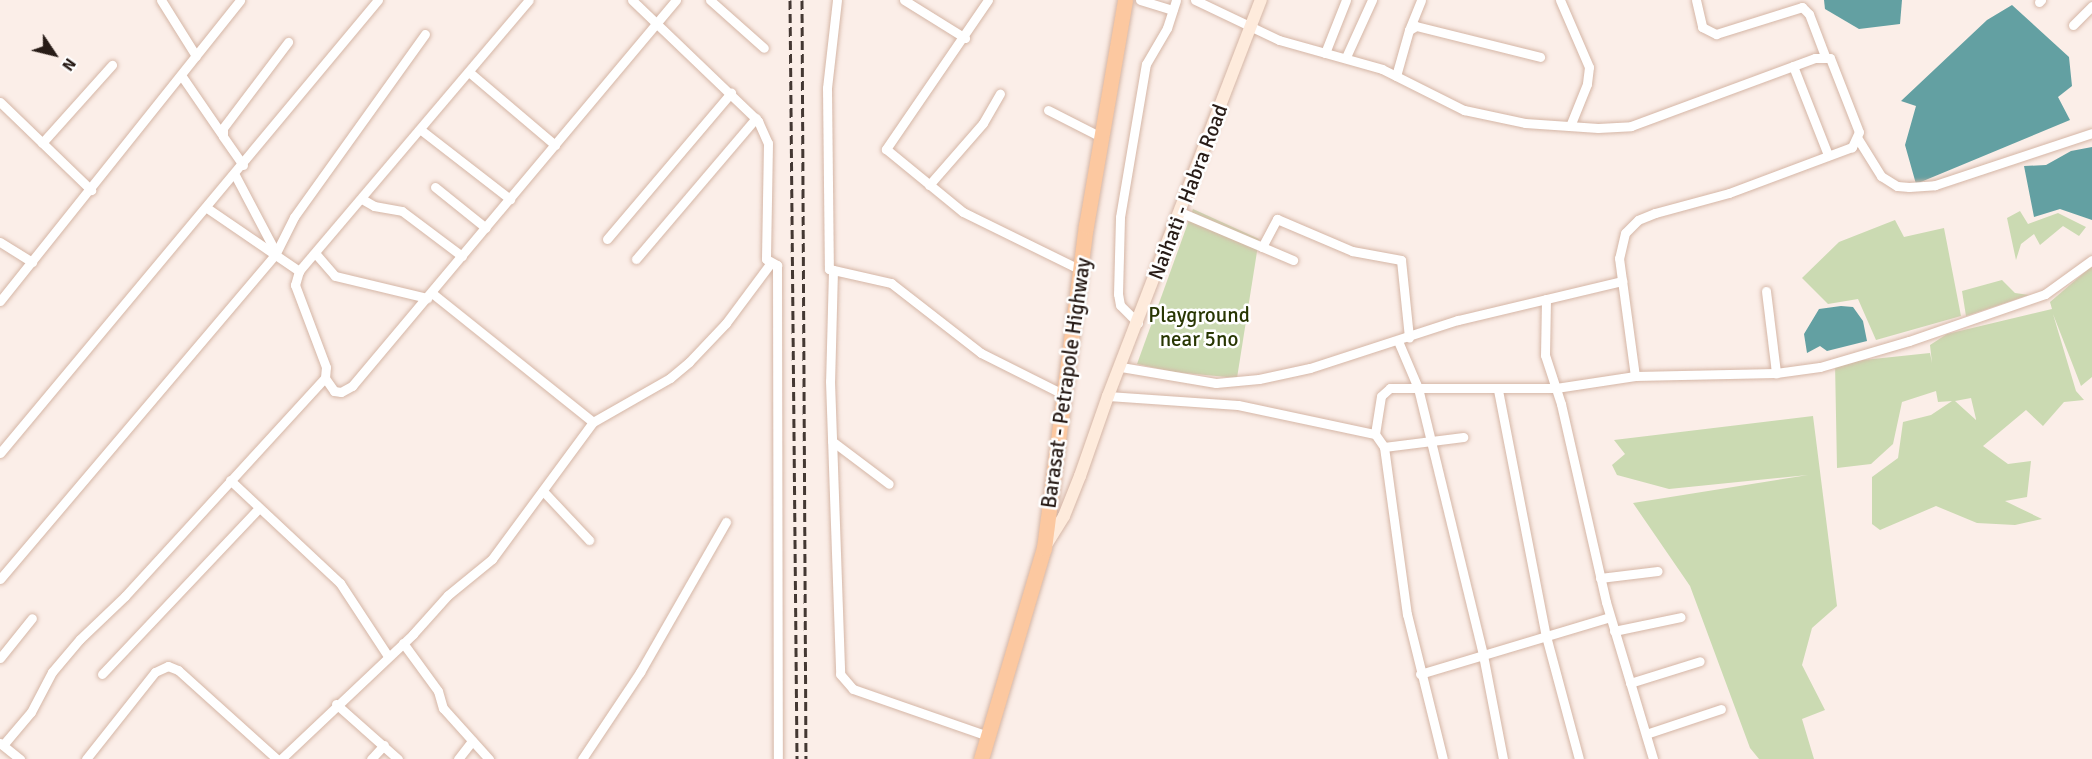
<!DOCTYPE html>
<html>
<head>
<meta charset="utf-8">
<style>
  body { margin:0 }
  #map { position:relative; width:2092px; height:759px; overflow:hidden; background:#fbeee8; font-family:Signika,sans-serif }
  div>[style] { position:absolute }
  [style*='--x'] { left:calc(var(--x)*1px); top:calc(var(--y)*1px); width:calc(var(--w)*1px); rotate:calc(var(--a)*1deg) }
  .green>* { inset:0; background:#cbdab2 }
  .water>* { inset:0; background:#63a0a2 }
  .roads { filter:drop-shadow(0 0 2px #d5b6a6) drop-shadow(0 0 2px #d5b6a6) }
  .minor>* { height:9px; margin:-4.5px; padding:0 4.5px; transform-origin:4.5px; border-radius:4.5px; background:#fff }
  .secondary>* { height:12px; margin:-6px; padding:0 6px; transform-origin:6px; border-radius:6px; background:#feebdc }
  .trunk>* { height:15px; margin:-7.5px; padding:0 7.5px; transform-origin:7.5px; border-radius:7.5px; background:#fcc8a0 }
  .rail>* { height:3px; margin-top:-1.5px; transform-origin:0; background:repeating-linear-gradient(90deg,#443833 0 9px,transparent 0 13.5px) }
  span { translate:-50% -50%; white-space:nowrap; text-align:center; line-height:1.15; -webkit-text-stroke:5px #fff; paint-order:stroke }
  .street-label { font-size:21px; color:#281c17 }
  .park-label { font-size:21px; color:#283602 }
  .north { position:absolute; left:24px; top:24px; width:60px; height:60px; -webkit-text-stroke:4px #fff; paint-order:stroke; rotate:125deg; font-size:16px; font-weight:700; line-height:24px; text-align:center; color:#281c17 }
  .north::after { content:''; display:block; margin:auto; width:21px; height:27px; background:#281c17; clip-path:polygon(50% 0,100% 100%,50% 72%,0 100%) }
</style>
</head>
<body>
<div id="map">
  <div class="green">
    <div style="clip-path:polygon(1193px 209px,1259px 239px,1237px 378px,1174px 372px,1137px 364px)"></div>
    <div style="clip-path:polygon(2020px 211px,2028px 224px,2058px 213px,2086px 227px,2079px 236px,2063px 226px,2040px 245px,2034px 234px,2021px 244px,2016px 260px,2007px 218px)"></div>
    <div style="clip-path:polygon(1895px 220px,1904px 237px,1944px 228px,1961px 316px,1876px 340px,1858px 299px,1828px 304px,1802px 278px,1839px 242px)"></div>
    <div style="clip-path:polygon(evenodd,2092px 266px,2092px 377px,2081px 386px,2053px 314px,2076px 391px,2084px 400px,2064px 402px,2043px 426px,2026px 410px,1983px 446px,2008px 464px,2031px 461px,2027px 497px,2005px 501px,2042px 519px,2015px 525px,1977px 523px,1936px 506px,1880px 530px,1872px 524px,1872px 477px,1898px 458px,1903px 422px,1931px 415px,1952px 401px,1938px 402px,1936px 391px,1902px 402px,1893px 444px,1871px 464px,1837px 468px,1835px 363px,1930px 353px,1932px 363px,1930px 345px,1947px 334px,2052px 309px,2050px 302px,2092px 266px,1971px 398px,1976px 419px,1976px 420px,1955px 401px,1971px 398px)"></div>
    <div style="clip-path:polygon(2002px 280px,2015px 293px,2029px 295px,1966px 316px,1962px 291px)"></div>
    <div style="clip-path:polygon(1813px 416px,1837px 606px,1812px 628px,1802px 665px,1825px 710px,1802px 719px,1814px 759px,1759px 759px,1750px 748px,1690px 586px,1633px 503px,1808px 475px,1669px 489px,1617px 475px,1612px 465px,1625px 454px,1614px 440px)"></div>
  </div>
  <div class="water">
    <div style="clip-path:polygon(1824px 0,1902px 0,1900px 24px,1859px 29px,1825px 9px)"></div>
    <div style="clip-path:polygon(2012px 5px,2069px 57px,2072px 86px,2058px 97px,2070px 120px,1916px 184px,1905px 145px,1916px 106px,1901px 101px,1987px 20px)"></div>
    <div style="clip-path:polygon(2092px 147px,2092px 220px,2060px 209px,2034px 217px,2024px 166px,2046px 165px,2071px 151px)"></div>
    <div style="clip-path:polygon(1841px 306px,1853px 307px,1863px 321px,1867px 341px,1827px 351px,1820px 346px,1807px 353px,1804px 334px,1819px 309px)"></div>
  </div>
  <div class="roads">
    <div class="minor">
      <div style="--x:161;--y:0;--w:66;--a:58"></div>
      <div style="--x:632;--y:0;--w:175;--a:43.8"></div>
      <div style="--x:758;--y:121;--w:24;--a:66"></div>
      <div style="--x:768;--y:143;--w:116;--a:91"></div>
      <div style="--x:766;--y:259;--w:13;--a:29"></div>
      <div style="--x:777;--y:265;--w:494;--a:89.9"></div>
      <div style="--x:710;--y:0;--w:72;--a:41.6"></div>
      <div style="--x:837;--y:0;--w:89;--a:96.5"></div>
      <div style="--x:827;--y:88;--w:181;--a:89.4"></div>
      <div style="--x:829;--y:269;--w:64;--a:12.7"></div>
      <div style="--x:891;--y:283;--w:114;--a:37.9"></div>
      <div style="--x:981;--y:353;--w:92;--a:26.6"></div>
      <div style="--x:904;--y:0;--w:72;--a:31.9"></div>
      <div style="--x:988;--y:0;--w:181;--a:124.4"></div>
      <div style="--x:886;--y:149;--w:99;--a:39.3"></div>
      <div style="--x:963;--y:212;--w:131;--a:26.2"></div>
      <div style="--x:1140;--y:0;--w:34;--a:17"></div>
      <div style="--x:1195;--y:0;--w:93;--a:25.5"></div>
      <div style="--x:1279;--y:40;--w:107;--a:15.7"></div>
      <div style="--x:1382;--y:69;--w:92;--a:26.6"></div>
      <div style="--x:1464;--y:110;--w:62;--a:12"></div>
      <div style="--x:1525;--y:123;--w:73;--a:3.9"></div>
      <div style="--x:1598;--y:128;--w:33;--a:-3"></div>
      <div style="--x:1631;--y:126;--w:196;--a:-20.3"></div>
      <div style="--x:1815;--y:58;--w:15;--a:0"></div>
      <div style="--x:1830;--y:58;--w:79;--a:68.6"></div>
      <div style="--x:1859;--y:132;--w:17;--a:115"></div>
      <div style="--x:1852;--y:147;--w:131;--a:159.5"></div>
      <div style="--x:1729;--y:193;--w:77;--a:164.9"></div>
      <div style="--x:1655;--y:213;--w:18;--a:158"></div>
      <div style="--x:1638;--y:220;--w:18;--a:135"></div>
      <div style="--x:1625;--y:233;--w:26;--a:103"></div>
      <div style="--x:1619;--y:258;--w:119;--a:82.3"></div>
      <div style="--x:1560;--y:0;--w:73;--a:66.6"></div>
      <div style="--x:1589;--y:67;--w:17;--a:97"></div>
      <div style="--x:1587;--y:84;--w:45;--a:112"></div>
      <div style="--x:1696;--y:0;--w:28;--a:77"></div>
      <div style="--x:1702;--y:27;--w:16;--a:27"></div>
      <div style="--x:1716;--y:34;--w:90;--a:-17.4"></div>
      <div style="--x:1802;--y:7;--w:10;--a:45"></div>
      <div style="--x:1809;--y:14;--w:45;--a:69.1"></div>
      <div style="--x:2039;--y:2;--w:3;--a:-45"></div>
      <div style="--x:2073;--y:25;--w:27;--a:-45"></div>
      <div style="--x:1409;--y:30;--w:32;--a:-68"></div>
      <div style="--x:1325;--y:53;--w:57;--a:-68.4"></div>
      <div style="--x:1346;--y:57;--w:63;--a:-65.5"></div>
      <div style="--x:1793;--y:66;--w:96;--a:68.5"></div>
      <div style="--x:469;--y:72;--w:113;--a:40.3"></div>
      <div style="--x:181;--y:75;--w:74;--a:55.5"></div>
      <div style="--x:1396;--y:76;--w:48;--a:-74.2"></div>
      <div style="--x:1409;--y:30;--w:8;--a:-30"></div>
      <div style="--x:1416;--y:26;--w:128;--a:14"></div>
      <div style="--x:0;--y:102;--w:127;--a:44"></div>
      <div style="--x:1048;--y:110;--w:59;--a:27"></div>
      <div style="--x:421;--y:130;--w:113;--a:37.8"></div>
      <div style="--x:1858;--y:139;--w:44;--a:58.1"></div>
      <div style="--x:1881;--y:176;--w:19;--a:32"></div>
      <div style="--x:1897;--y:186;--w:12;--a:5"></div>
      <div style="--x:1909;--y:187;--w:26;--a:-4"></div>
      <div style="--x:1935;--y:185;--w:165;--a:-18.3"></div>
      <div style="--x:42;--y:143;--w:105;--a:-48.1"></div>
      <div style="--x:243;--y:165;--w:35;--a:-125"></div>
      <div style="--x:223;--y:136;--w:8;--a:-90"></div>
      <div style="--x:223;--y:128;--w:108;--a:-52.9"></div>
      <div style="--x:235;--y:175;--w:86;--a:62.2"></div>
      <div style="--x:929;--y:185;--w:82;--a:-48.9"></div>
      <div style="--x:983;--y:123;--w:34;--a:-60"></div>
      <div style="--x:435;--y:187;--w:65;--a:38.8"></div>
      <div style="--x:362;--y:199;--w:14;--a:30"></div>
      <div style="--x:374;--y:206;--w:28;--a:10"></div>
      <div style="--x:402;--y:211;--w:75;--a:36.9"></div>
      <div style="--x:207;--y:208;--w:112;--a:34.4"></div>
      <div style="--x:1180;--y:212;--w:123;--a:23"></div>
      <div style="--x:607;--y:239;--w:192;--a:-49.7"></div>
      <div style="--x:0;--y:242;--w:38;--a:32"></div>
      <div style="--x:1262;--y:247;--w:32;--a:-62"></div>
      <div style="--x:1277;--y:219;--w:82;--a:23.1"></div>
      <div style="--x:1352;--y:251;--w:50;--a:10.4"></div>
      <div style="--x:1401;--y:260;--w:78;--a:84.1"></div>
      <div style="--x:315;--y:253;--w:30;--a:49"></div>
      <div style="--x:335;--y:276;--w:95;--a:13.4"></div>
      <div style="--x:636;--y:259;--w:185;--a:-49.6"></div>
      <div style="--x:833;--y:270;--w:111;--a:91.5"></div>
      <div style="--x:830;--y:381;--w:293;--a:88"></div>
      <div style="--x:840;--y:674;--w:20;--a:49"></div>
      <div style="--x:853;--y:689;--w:143;--a:19.2"></div>
      <div style="--x:1766;--y:291;--w:83;--a:83"></div>
      <div style="--x:432;--y:293;--w:206;--a:38.7"></div>
      <div style="--x:1546;--y:299;--w:56;--a:91"></div>
      <div style="--x:1545;--y:355;--w:52;--a:71.9"></div>
      <div style="--x:1561;--y:404;--w:203;--a:77.2"></div>
      <div style="--x:1606;--y:602;--w:164;--a:73.3"></div>
      <div style="--x:0;--y:301;--w:385;--a:-51.4"></div>
      <div style="--x:1138;--y:323;--w:25;--a:-135"></div>
      <div style="--x:1120;--y:305;--w:11;--a:-100"></div>
      <div style="--x:1118;--y:294;--w:77;--a:-88.5"></div>
      <div style="--x:1120;--y:217;--w:155;--a:-80.4"></div>
      <div style="--x:1146;--y:64;--w:42;--a:-59.7"></div>
      <div style="--x:1167;--y:28;--w:29;--a:-72"></div>
      <div style="--x:1398;--y:341;--w:51;--a:66.9"></div>
      <div style="--x:1418;--y:388;--w:275;--a:76.3"></div>
      <div style="--x:1483;--y:655;--w:106;--a:79.1"></div>
      <div style="--x:1121;--y:367;--w:96;--a:9.6"></div>
      <div style="--x:1216;--y:383;--w:43;--a:-5.3"></div>
      <div style="--x:1259;--y:379;--w:52;--a:-12.2"></div>
      <div style="--x:1310;--y:368;--w:156;--a:-18"></div>
      <div style="--x:1458;--y:320;--w:169;--a:-13.4"></div>
      <div style="--x:325;--y:378;--w:16;--a:55"></div>
      <div style="--x:334;--y:391;--w:7;--a:8"></div>
      <div style="--x:341;--y:392;--w:13;--a:-29"></div>
      <div style="--x:352;--y:386;--w:504;--a:-49.99"></div>
      <div style="--x:1498;--y:390;--w:251;--a:79"></div>
      <div style="--x:1546;--y:636;--w:127;--a:75"></div>
      <div style="--x:1108;--y:396;--w:130;--a:4"></div>
      <div style="--x:1238;--y:405;--w:140;--a:12"></div>
      <div style="--x:1375;--y:434;--w:16;--a:55"></div>
      <div style="--x:1384;--y:447;--w:80;--a:-7.2"></div>
      <div style="--x:1375;--y:434;--w:38;--a:-81"></div>
      <div style="--x:1381;--y:396;--w:12;--a:-42"></div>
      <div style="--x:1390;--y:388;--w:166;--a:0"></div>
      <div style="--x:1556;--y:388;--w:80;--a:-8.6"></div>
      <div style="--x:1635;--y:376;--w:141;--a:-1.2"></div>
      <div style="--x:1776;--y:373;--w:44;--a:-7.8"></div>
      <div style="--x:1820;--y:367;--w:93;--a:-16.3"></div>
      <div style="--x:1909;--y:341;--w:144;--a:-19.1"></div>
      <div style="--x:2045;--y:294;--w:58;--a:-35.9"></div>
      <div style="--x:832;--y:441;--w:71;--a:37"></div>
      <div style="--x:1384;--y:447;--w:169;--a:82.2"></div>
      <div style="--x:1407;--y:614;--w:149;--a:76.1"></div>
      <div style="--x:0;--y:453;--w:590;--a:-50.16"></div>
      <div style="--x:230;--y:480;--w:151;--a:43.1"></div>
      <div style="--x:340;--y:583;--w:87;--a:56.7"></div>
      <div style="--x:544;--y:492;--w:66;--a:46.8"></div>
      <div style="--x:1600;--y:578;--w:58;--a:-6.9"></div>
      <div style="--x:0;--y:579;--w:427;--a:-49.7"></div>
      <div style="--x:276;--y:253;--w:40;--a:-63.4"></div>
      <div style="--x:294;--y:217;--w:225;--a:-54.4"></div>
      <div style="--x:1614;--y:631;--w:68;--a:-11.8"></div>
      <div style="--x:403;--y:643;--w:59;--a:53.9"></div>
      <div style="--x:438;--y:691;--w:18;--a:74"></div>
      <div style="--x:443;--y:708;--w:69;--a:48"></div>
      <div style="--x:0;--y:658;--w:51;--a:-51.3"></div>
      <div style="--x:102;--y:674;--w:228;--a:-46.6"></div>
      <div style="--x:1420;--y:674;--w:198;--a:-16.7"></div>
      <div style="--x:1630;--y:683;--w:73;--a:-17.4"></div>
      <div style="--x:336;--y:704;--w:83;--a:41.6"></div>
      <div style="--x:1646;--y:734;--w:79;--a:-18.4"></div>
      <div style="--x:0;--y:743;--w:26;--a:39"></div>
      <div style="--x:3;--y:745;--w:43;--a:-49.7"></div>
      <div style="--x:31;--y:712;--w:45;--a:-62.3"></div>
      <div style="--x:52;--y:672;--w:43;--a:-49.7"></div>
      <div style="--x:80;--y:639;--w:62;--a:-43.7"></div>
      <div style="--x:125;--y:596;--w:296;--a:-47.5"></div>
      <div style="--x:325;--y:378;--w:11;--a:-85"></div>
      <div style="--x:326;--y:367;--w:88;--a:-110.7"></div>
      <div style="--x:295;--y:285;--w:15;--a:-74"></div>
      <div style="--x:299;--y:271;--w:355;--a:-49.7"></div>
      <div style="--x:86;--y:759;--w:111;--a:-51.6"></div>
      <div style="--x:155;--y:672;--w:14;--a:-25"></div>
      <div style="--x:168;--y:666;--w:11;--a:22"></div>
      <div style="--x:178;--y:670;--w:133;--a:42"></div>
      <div style="--x:281;--y:759;--w:182;--a:-43.4"></div>
      <div style="--x:413;--y:634;--w:52;--a:-48.1"></div>
      <div style="--x:448;--y:595;--w:57;--a:-39.3"></div>
      <div style="--x:492;--y:559;--w:170;--a:-53.6"></div>
      <div style="--x:593;--y:422;--w:89;--a:-29.7"></div>
      <div style="--x:670;--y:378;--w:25;--a:-40"></div>
      <div style="--x:689;--y:362;--w:54;--a:-46.5"></div>
      <div style="--x:726;--y:323;--w:74;--a:-53.3"></div>
      <div style="--x:371;--y:759;--w:19;--a:-47"></div>
      <div style="--x:458;--y:759;--w:23;--a:-52"></div>
      <div style="--x:582;--y:759;--w:105;--a:-56.3"></div>
      <div style="--x:640;--y:672;--w:173;--a:-60.2"></div>
    </div>
    <div class="secondary">
      <div style="--x:1046;--y:545;--w:34;--a:-58"></div>
      <div style="--x:1064;--y:516;--w:43;--a:-68.2"></div>
      <div style="--x:1080;--y:476;--w:85;--a:-70.7"></div>
      <div style="--x:1108;--y:396;--w:425;--a:-68.9"></div>
    </div>
    <div class="trunk">
      <div style="--x:981;--y:759;--w:220;--a:-73.4"></div>
      <div style="--x:1044;--y:548;--w:325;--a:-82.6"></div>
      <div style="--x:1086;--y:226;--w:229;--a:-80.2"></div>
    </div>
  </div>
  <div class="rail">
    <div style="--x:790;--y:0;--w:759;--a:89.47"></div>
    <div style="--x:802;--y:0;--w:759;--a:89.7"></div>
  </div>
  <div class="street-label">
    <span style="left:1188px;top:192px;rotate:-69deg">Naihati - Habra Road</span>
    <span style="left:1066px;top:383px;rotate:-82deg">Barasat - Petrapole Highway</span>
  </div>
  <div class="park-label">
    <span style="left:1199px;top:327px">Playground<br>near 5no</span>
  </div>
  <div class="north">N</div>
</div>
</body>
</html>
